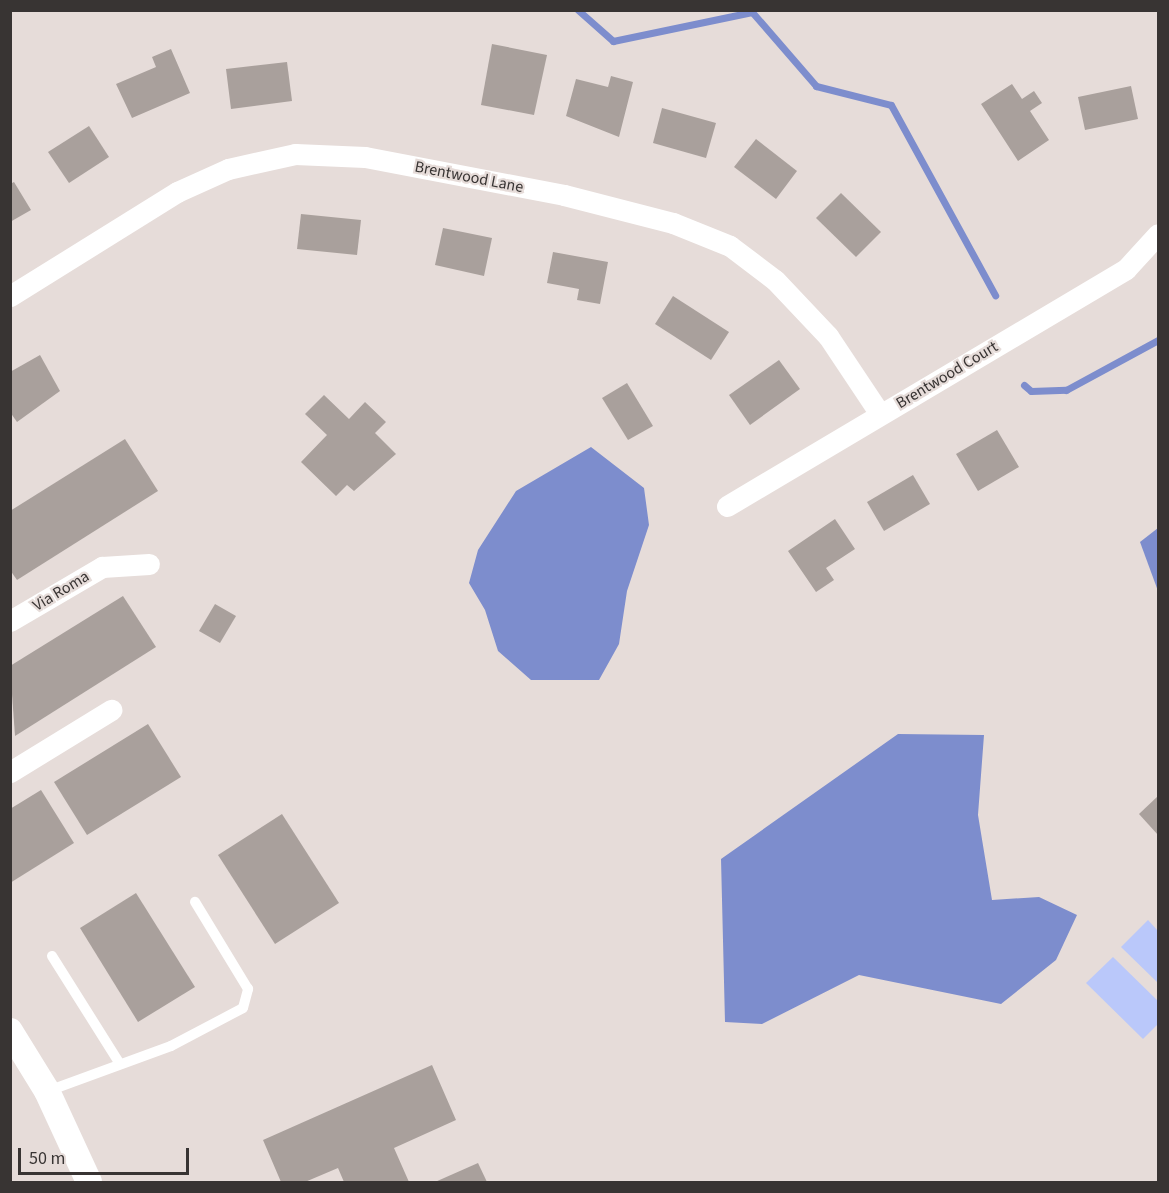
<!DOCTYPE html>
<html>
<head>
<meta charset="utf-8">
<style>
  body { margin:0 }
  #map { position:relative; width:1169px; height:1193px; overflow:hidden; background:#e6dcd9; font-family:"Source Sans 3",sans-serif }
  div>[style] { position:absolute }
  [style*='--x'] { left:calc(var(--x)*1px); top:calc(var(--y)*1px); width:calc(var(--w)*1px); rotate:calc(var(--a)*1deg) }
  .green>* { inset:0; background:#bac8fa }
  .water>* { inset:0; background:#7d8dcd }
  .stream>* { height:7px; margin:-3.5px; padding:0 3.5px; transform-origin:3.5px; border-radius:3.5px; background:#7d8dcd }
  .building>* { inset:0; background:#a9a09c }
  .service>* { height:10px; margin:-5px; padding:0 5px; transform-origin:5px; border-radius:5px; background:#fff }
  .minor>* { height:21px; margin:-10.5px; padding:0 10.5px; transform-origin:10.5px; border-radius:10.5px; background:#fff }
  .tertiary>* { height:26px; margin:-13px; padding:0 13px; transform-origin:13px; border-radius:13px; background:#fff }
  span { translate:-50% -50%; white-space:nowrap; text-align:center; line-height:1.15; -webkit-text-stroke:4.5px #e6dcd9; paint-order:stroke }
  .street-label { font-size:16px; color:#383433 }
  .frame { position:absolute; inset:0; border:12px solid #383433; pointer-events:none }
  .scale { position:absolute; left:18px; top:1148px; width:171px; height:27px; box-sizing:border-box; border:3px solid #383433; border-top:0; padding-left:8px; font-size:18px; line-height:21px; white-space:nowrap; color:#383433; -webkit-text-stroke:4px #e6dcd9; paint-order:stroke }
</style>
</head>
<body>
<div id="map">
  <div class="green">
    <div style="clip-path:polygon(1148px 920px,1158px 931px,1158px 983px,1121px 947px)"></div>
    <div style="clip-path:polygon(1113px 957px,1158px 1001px,1158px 1024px,1143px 1039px,1086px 983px)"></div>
  </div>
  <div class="water">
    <div style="clip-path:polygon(591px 447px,644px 488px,649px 525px,627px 591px,619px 644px,599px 680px,531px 680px,498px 651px,485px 610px,469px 583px,478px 550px,516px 491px)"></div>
    <div style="clip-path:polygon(1158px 528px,1158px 591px,1140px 542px)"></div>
    <div style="clip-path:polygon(898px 734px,984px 735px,978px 815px,992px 900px,1039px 897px,1077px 915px,1056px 960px,1001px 1004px,859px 975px,762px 1024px,725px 1022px,721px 859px)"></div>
  </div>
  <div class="stream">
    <div style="--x:578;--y:10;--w:47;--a:41.5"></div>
    <div style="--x:613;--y:41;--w:142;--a:-11.8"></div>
    <div style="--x:752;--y:12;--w:98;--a:49.1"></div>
    <div style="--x:816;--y:86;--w:77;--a:14.2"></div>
    <div style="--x:891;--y:105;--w:217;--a:61.3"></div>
    <div style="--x:1024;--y:385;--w:9;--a:41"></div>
    <div style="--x:1031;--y:391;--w:35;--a:-2"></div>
    <div style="--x:1066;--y:390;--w:105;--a:-28.5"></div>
  </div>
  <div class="building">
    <div style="clip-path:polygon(492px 44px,547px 55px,534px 115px,481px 105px)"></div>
    <div style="clip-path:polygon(171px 49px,190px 93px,132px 118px,116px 84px,156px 67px,152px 57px)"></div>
    <div style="clip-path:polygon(287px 62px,292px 101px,231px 109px,226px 69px)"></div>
    <div style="clip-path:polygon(611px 76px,633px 82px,619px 137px,566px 116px,576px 79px,608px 87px)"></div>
    <div style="clip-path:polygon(1012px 84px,1022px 99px,1034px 91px,1042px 103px,1030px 111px,1049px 140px,1018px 161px,981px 104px)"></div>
    <div style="clip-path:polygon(1131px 86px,1138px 119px,1085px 130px,1078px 97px)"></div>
    <div style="clip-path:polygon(662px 108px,716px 123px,706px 158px,653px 143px)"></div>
    <div style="clip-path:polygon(89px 126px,109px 157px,69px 183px,48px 152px)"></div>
    <div style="clip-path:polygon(756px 139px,797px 171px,776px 199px,734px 167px)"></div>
    <div style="clip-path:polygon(14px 182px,31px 210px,10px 222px,10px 184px)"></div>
    <div style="clip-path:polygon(841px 193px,881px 232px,856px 257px,816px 218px)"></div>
    <div style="clip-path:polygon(301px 214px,361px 220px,357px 255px,297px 249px)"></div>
    <div style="clip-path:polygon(443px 228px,492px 238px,484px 276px,435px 265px)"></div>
    <div style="clip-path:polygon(553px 252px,608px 262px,600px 304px,577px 300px,579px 289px,547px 283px)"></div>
    <div style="clip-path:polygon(673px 296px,729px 332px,711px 360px,655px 324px)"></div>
    <div style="clip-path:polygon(40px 355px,60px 391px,17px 422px,10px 412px,10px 372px)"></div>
    <div style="clip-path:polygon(779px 360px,800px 389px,750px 425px,729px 395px)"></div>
    <div style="clip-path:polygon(627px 383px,653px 426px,628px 440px,602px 398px)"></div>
    <div style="clip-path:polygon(324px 395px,349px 419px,365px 402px,386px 422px,375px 433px,396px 454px,354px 491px,347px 485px,336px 496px,301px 462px,327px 435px,305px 414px)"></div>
    <div style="clip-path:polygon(997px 430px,1019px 467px,978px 491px,956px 454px)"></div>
    <div style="clip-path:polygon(125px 439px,158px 491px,17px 580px,10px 570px,10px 511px)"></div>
    <div style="clip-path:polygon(913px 475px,930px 504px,884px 531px,867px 502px)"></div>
    <div style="clip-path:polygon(835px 519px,855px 549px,826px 568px,834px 580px,816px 592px,788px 551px)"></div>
    <div style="clip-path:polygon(123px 596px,156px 647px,15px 736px,10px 666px)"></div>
    <div style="clip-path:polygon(215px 604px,236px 616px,220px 643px,199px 631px)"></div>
    <div style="clip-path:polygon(148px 724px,181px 777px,87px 835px,54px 782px)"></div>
    <div style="clip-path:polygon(41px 790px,74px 843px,10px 883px,10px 809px)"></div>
    <div style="clip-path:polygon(1158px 796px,1158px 835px,1139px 814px)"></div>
    <div style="clip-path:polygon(282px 814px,339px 903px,275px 944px,218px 855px)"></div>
    <div style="clip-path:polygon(136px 893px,195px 987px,138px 1022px,80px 928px)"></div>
    <div style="clip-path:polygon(432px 1065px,456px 1120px,394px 1148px,409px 1182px,344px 1182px,338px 1168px,305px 1182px,281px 1182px,263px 1140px)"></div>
    <div style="clip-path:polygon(478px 1163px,487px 1182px,435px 1182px)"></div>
  </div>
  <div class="service">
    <div style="--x:52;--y:956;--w:128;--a:57.8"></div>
    <div style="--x:48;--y:1091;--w:131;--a:-20.1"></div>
    <div style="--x:171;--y:1046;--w:81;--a:-27.8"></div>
    <div style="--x:243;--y:1008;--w:20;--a:-75"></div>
    <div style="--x:248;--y:989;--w:102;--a:-121.3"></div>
  </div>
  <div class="minor">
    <div style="--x:10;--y:296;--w:197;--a:-31.9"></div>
    <div style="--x:177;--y:192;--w:56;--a:-24.3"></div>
    <div style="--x:228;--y:169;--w:69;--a:-12.6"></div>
    <div style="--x:295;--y:154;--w:70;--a:2.5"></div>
    <div style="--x:365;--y:157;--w:203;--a:10.8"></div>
    <div style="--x:564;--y:195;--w:113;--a:14.4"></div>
    <div style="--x:673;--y:223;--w:61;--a:22"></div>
    <div style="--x:730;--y:246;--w:56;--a:37.1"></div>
    <div style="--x:775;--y:280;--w:77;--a:46.6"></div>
    <div style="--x:828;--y:336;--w:94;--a:56.3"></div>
    <div style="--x:727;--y:506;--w:464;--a:-30.7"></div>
    <div style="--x:1126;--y:269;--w:47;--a:-47.6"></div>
    <div style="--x:10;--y:621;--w:107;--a:-30.4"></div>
    <div style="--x:102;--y:567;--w:47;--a:-3.7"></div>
    <div style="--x:10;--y:772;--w:119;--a:-31.5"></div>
  </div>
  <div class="tertiary">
    <div style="--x:10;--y:1031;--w:70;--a:58.3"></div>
    <div style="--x:47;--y:1091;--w:100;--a:65.2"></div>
  </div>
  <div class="street-label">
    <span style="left:469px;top:177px;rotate:11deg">Brentwood Lane</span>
    <span style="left:947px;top:375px;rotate:-31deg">Brentwood Court</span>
    <span style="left:61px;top:591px;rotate:-31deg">Via Roma</span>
  </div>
  <div class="frame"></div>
  <div class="scale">50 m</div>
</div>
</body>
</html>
